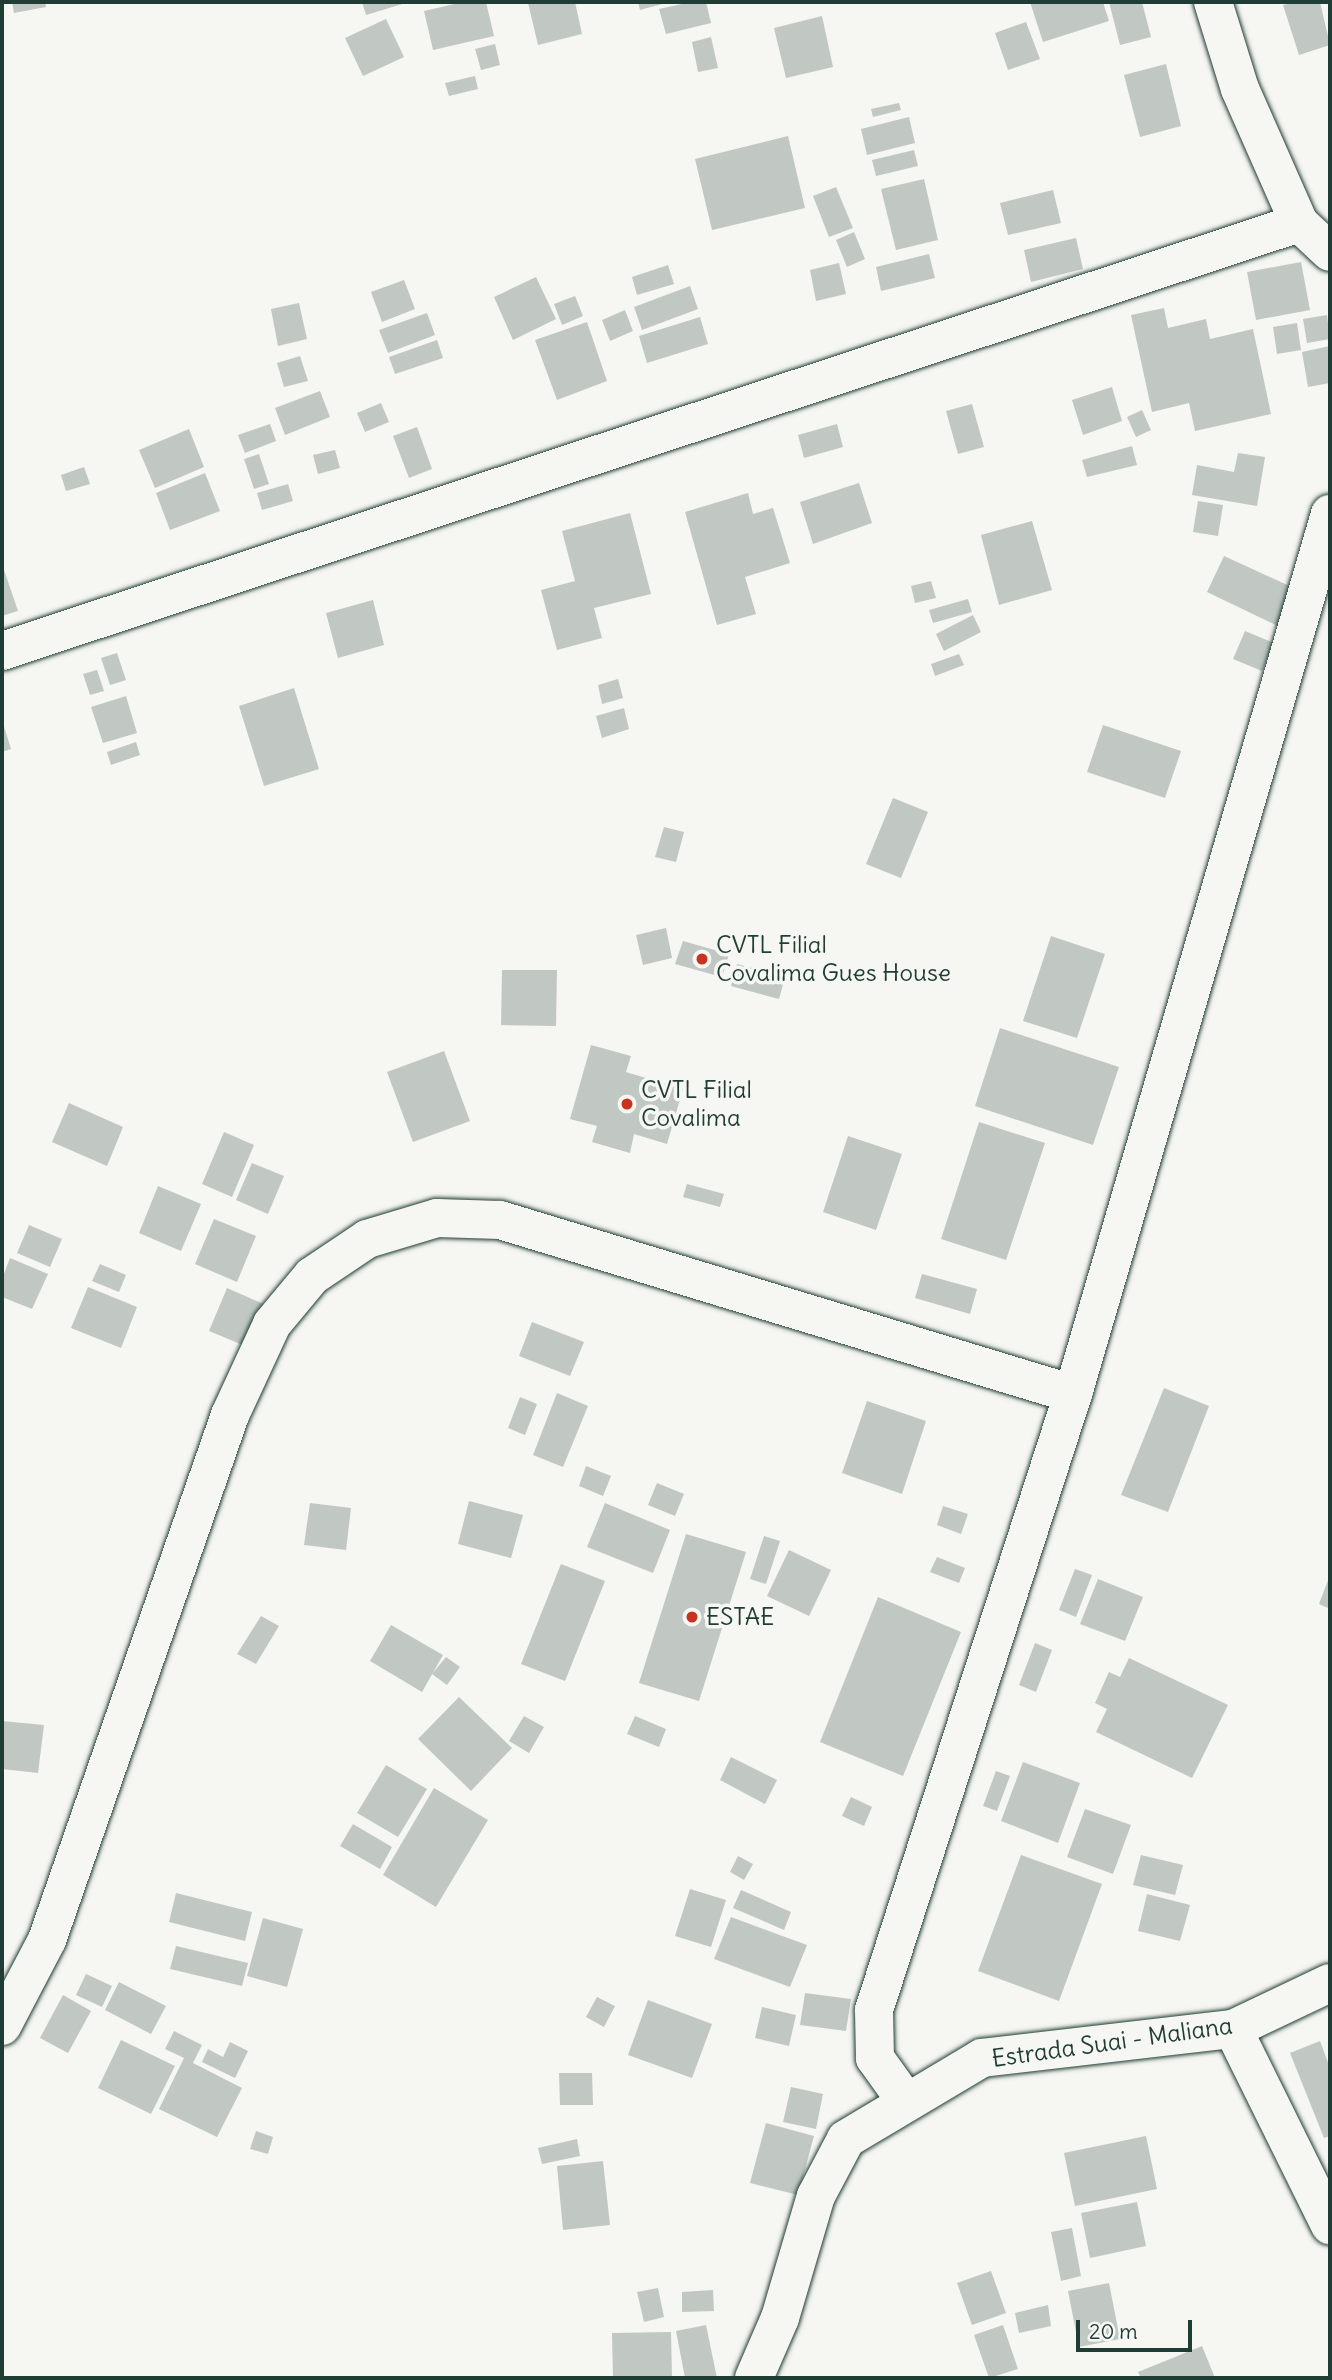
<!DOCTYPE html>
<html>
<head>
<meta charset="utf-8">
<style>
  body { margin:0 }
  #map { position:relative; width:1332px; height:2380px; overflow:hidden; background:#f6f6f2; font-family:Delius,sans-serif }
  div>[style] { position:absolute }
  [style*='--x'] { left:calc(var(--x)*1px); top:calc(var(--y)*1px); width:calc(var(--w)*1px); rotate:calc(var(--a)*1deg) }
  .building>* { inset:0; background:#c1c8c3 }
  .roads { filter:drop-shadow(0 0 2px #1f3d34) drop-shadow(0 0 2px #1f3d34) }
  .street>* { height:38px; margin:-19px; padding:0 19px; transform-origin:19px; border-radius:19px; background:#f6f6f2 }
  .primary>* { height:38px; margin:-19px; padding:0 19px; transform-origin:19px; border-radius:19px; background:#f6f6f2 }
  .dots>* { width:19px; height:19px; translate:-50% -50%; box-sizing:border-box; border:4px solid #f6f6f2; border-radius:50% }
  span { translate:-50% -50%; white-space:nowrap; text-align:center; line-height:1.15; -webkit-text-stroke:7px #f6f6f2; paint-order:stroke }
  .poi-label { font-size:24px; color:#1f3d34 }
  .left { translate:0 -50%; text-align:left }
  .street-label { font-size:24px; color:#1f3d34 }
  .frame { position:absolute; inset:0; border:4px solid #1f3d34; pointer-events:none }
  .scale { position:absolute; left:1076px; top:2320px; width:116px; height:32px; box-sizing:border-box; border:4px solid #1f3d34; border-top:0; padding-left:9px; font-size:21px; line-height:24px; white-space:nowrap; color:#1f3d34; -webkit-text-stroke:5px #f6f6f2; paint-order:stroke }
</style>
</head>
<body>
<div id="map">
  <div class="building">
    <div style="clip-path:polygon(12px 2px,45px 2px,46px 7px,14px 13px)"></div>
    <div style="clip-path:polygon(362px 2px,409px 2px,366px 15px)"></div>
    <div style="clip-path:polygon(463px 2px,486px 2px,494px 36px,433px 50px,424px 11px)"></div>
    <div style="clip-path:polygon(575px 2px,582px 34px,538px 45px,528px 3px)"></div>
    <div style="clip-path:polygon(638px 2px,666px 2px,666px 3px,640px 10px)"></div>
    <div style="clip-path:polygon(691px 2px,706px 2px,711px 23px,666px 34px,659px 9px)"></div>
    <div style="clip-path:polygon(1030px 2px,1103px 2px,1109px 21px,1043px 42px)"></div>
    <div style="clip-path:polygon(1109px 2px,1142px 2px,1151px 37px,1120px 45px)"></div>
    <div style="clip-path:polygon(1294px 2px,1320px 2px,1330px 45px,1299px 55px,1283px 5px)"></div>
    <div style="clip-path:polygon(822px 16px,833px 67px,786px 78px,774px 28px)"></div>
    <div style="clip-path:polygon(386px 19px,404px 57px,363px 76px,345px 38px)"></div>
    <div style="clip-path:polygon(1026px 22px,1040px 59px,1008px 70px,995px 33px)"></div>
    <div style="clip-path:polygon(711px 37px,718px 68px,698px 72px,692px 42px)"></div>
    <div style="clip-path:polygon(495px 44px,500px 65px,481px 70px,475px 49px)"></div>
    <div style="clip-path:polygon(1166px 64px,1181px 126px,1140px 137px,1124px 75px)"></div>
    <div style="clip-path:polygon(475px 76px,478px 89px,449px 96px,445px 83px)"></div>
    <div style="clip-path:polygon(899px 103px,901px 110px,873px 117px,871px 109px)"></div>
    <div style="clip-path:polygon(909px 117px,915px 143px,867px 155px,861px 129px)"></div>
    <div style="clip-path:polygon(788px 136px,805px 208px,712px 230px,695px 159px)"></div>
    <div style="clip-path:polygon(914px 150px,918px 166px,876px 176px,872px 160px)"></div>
    <div style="clip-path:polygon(924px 179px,938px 240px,896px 250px,881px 189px)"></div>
    <div style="clip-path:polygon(836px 187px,853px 228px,829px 237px,813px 196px)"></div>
    <div style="clip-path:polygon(1053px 190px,1061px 223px,1008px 235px,1000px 203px)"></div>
    <div style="clip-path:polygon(854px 232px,865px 259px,847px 267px,836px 240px)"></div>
    <div style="clip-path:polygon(1076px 238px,1083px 269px,1031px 282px,1024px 250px)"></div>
    <div style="clip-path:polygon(929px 254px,935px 278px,881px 291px,876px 267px)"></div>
    <div style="clip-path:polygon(1301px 262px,1310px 310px,1256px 320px,1247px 272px)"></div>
    <div style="clip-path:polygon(839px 263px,846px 294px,816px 301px,810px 270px)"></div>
    <div style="clip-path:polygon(668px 265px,674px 284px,637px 295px,632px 277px)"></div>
    <div style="clip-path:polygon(536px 277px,556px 319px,513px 340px,494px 297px)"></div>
    <div style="clip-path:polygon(404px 280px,415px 309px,382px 322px,371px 292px)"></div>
    <div style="clip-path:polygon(690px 286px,698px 309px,642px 330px,634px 307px)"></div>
    <div style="clip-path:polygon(575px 296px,583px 316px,562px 325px,554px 304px)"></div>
    <div style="clip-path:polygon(299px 303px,307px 339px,278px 346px,271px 309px)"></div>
    <div style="clip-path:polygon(1164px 308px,1168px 328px,1206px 319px,1210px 339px,1253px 329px,1271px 414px,1195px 431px,1189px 403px,1152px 412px,1131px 315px)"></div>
    <div style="clip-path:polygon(625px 310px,633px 331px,610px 341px,602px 320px)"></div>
    <div style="clip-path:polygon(427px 313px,435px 335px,388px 353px,379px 330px)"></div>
    <div style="clip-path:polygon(1327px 315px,1330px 339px,1307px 343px,1303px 319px)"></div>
    <div style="clip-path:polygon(700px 317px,708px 344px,647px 363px,639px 336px)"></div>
    <div style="clip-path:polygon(587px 322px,607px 381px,557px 400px,535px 340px)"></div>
    <div style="clip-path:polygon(1297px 323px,1301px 350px,1277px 354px,1273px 327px)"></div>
    <div style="clip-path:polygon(437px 340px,443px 358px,395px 374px,389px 357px)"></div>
    <div style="clip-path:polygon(1330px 346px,1330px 383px,1308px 387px,1302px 352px)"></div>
    <div style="clip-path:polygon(300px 356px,308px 381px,284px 387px,277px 363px)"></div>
    <div style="clip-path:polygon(1112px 387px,1122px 421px,1083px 435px,1072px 400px)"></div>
    <div style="clip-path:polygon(320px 391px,330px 417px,285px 435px,275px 408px)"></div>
    <div style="clip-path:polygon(381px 403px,389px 422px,365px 432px,357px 413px)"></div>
    <div style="clip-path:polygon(972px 404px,984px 447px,958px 454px,946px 411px)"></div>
    <div style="clip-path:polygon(1142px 410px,1151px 430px,1136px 437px,1127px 417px)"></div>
    <div style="clip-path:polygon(270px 424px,276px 441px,245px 453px,238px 435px)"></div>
    <div style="clip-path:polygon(837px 424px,843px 447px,804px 458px,798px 435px)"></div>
    <div style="clip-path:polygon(417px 427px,432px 469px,409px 478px,393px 436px)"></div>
    <div style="clip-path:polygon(189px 429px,204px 467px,155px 488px,139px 450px)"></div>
    <div style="clip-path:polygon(1132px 446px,1137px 465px,1087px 477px,1082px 460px)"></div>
    <div style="clip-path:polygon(335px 450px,340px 468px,318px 474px,313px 455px)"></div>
    <div style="clip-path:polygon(1238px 453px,1265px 457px,1257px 506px,1192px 495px,1197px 465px,1234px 472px)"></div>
    <div style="clip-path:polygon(259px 454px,269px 484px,254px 489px,244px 459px)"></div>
    <div style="clip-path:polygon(84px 467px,90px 484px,66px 491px,61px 475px)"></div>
    <div style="clip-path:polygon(205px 473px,220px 511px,170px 530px,156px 493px)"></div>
    <div style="clip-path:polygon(859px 483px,872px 523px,813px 544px,800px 502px)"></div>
    <div style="clip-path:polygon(288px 484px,293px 501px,262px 510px,257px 493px)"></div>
    <div style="clip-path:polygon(748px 493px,753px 514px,773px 508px,790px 563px,745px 577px,756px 614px,717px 625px,685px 512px)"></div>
    <div style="clip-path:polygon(1198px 501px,1223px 505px,1218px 536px,1193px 532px)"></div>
    <div style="clip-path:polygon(630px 513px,651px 594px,594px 608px,602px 638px,557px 650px,541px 590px,575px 581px,562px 531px)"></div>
    <div style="clip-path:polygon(1032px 521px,1052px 590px,999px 605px,981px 535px)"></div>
    <div style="clip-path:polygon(1224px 556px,1296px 589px,1278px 626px,1207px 592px)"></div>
    <div style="clip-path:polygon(2px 564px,18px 611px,2px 616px)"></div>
    <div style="clip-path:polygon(931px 581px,936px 598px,915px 603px,911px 586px)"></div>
    <div style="clip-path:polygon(968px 599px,972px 612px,933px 623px,929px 610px)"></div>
    <div style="clip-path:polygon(373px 600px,384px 645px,338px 658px,326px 613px)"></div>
    <div style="clip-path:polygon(973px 615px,981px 632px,944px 651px,936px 634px)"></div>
    <div style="clip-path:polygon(1245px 631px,1274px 643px,1262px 671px,1233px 659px)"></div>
    <div style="clip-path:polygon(117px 653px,126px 680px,110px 685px,101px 658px)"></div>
    <div style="clip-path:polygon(959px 654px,964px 665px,935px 676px,931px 664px)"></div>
    <div style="clip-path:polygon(97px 670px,104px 691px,90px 695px,83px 674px)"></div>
    <div style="clip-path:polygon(618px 679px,623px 698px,602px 704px,598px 685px)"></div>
    <div style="clip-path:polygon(294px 688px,319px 769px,264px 786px,239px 706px)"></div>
    <div style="clip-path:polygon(126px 696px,137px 733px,103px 743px,91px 707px)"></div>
    <div style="clip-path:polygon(624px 708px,629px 729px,602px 738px,596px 716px)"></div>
    <div style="clip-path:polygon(2px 720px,11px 749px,2px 752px)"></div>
    <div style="clip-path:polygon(1103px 725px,1181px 751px,1165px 798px,1087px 772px)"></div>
    <div style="clip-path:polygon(136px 742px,140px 755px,111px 765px,107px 752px)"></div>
    <div style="clip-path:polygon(893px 798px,928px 812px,901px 878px,866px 864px)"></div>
    <div style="clip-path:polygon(664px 827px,684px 832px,676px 862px,655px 857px)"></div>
    <div style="clip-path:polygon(666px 928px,672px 958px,643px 965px,636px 935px)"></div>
    <div style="clip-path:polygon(1051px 936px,1105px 954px,1077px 1038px,1023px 1021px)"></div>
    <div style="clip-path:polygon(683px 941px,729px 954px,722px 977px,675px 964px)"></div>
    <div style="clip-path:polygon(737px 964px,785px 977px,779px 999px,731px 986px)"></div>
    <div style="clip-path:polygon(502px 970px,557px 970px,556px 1026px,501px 1025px)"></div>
    <div style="clip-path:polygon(1000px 1028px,1119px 1067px,1093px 1145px,975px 1106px)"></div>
    <div style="clip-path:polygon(591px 1045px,631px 1056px,626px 1072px,683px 1089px,667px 1144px,634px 1134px,630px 1153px,592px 1142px,597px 1126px,570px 1119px)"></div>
    <div style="clip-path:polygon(444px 1051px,470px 1121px,413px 1142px,387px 1072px)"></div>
    <div style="clip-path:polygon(69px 1103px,123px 1127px,107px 1166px,52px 1142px)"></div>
    <div style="clip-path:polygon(979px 1122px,1045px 1143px,1006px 1260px,941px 1239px)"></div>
    <div style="clip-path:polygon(224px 1132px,254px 1145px,232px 1197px,202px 1184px)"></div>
    <div style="clip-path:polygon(848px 1136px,902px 1154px,876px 1230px,823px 1212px)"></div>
    <div style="clip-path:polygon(252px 1163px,284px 1176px,268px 1214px,236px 1200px)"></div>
    <div style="clip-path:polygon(687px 1184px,724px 1194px,720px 1207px,683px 1197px)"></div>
    <div style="clip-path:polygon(158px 1186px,201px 1204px,181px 1251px,139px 1233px)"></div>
    <div style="clip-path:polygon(214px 1219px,256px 1236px,237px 1282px,195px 1264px)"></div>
    <div style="clip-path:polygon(29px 1225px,62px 1239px,50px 1267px,17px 1253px)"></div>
    <div style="clip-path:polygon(10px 1258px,48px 1274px,32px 1309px,2px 1297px,2px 1279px)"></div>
    <div style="clip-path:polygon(100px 1264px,126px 1275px,119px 1292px,92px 1281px)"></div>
    <div style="clip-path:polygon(922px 1274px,977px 1289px,970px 1314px,915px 1298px)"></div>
    <div style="clip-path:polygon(88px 1287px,137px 1307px,121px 1348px,71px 1328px)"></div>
    <div style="clip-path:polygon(227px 1288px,268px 1306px,250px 1348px,209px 1331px)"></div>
    <div style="clip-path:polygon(532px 1322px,584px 1342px,570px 1376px,519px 1356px)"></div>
    <div style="clip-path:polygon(1164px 1388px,1209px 1406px,1168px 1512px,1121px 1495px)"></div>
    <div style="clip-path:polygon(557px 1393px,588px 1406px,563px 1467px,533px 1455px)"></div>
    <div style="clip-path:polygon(520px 1397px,537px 1404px,525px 1435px,508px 1428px)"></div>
    <div style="clip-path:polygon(867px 1401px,926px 1421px,902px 1494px,842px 1473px)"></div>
    <div style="clip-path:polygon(586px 1466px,611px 1476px,603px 1496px,579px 1486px)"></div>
    <div style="clip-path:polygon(657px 1483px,684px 1494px,675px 1516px,648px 1505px)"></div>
    <div style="clip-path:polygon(469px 1501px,523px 1515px,511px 1558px,458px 1544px)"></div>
    <div style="clip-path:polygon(310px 1503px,351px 1508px,346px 1550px,304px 1545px)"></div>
    <div style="clip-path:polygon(605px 1503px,670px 1530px,653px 1573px,587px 1547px)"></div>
    <div style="clip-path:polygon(943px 1506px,968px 1514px,961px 1534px,937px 1525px)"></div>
    <div style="clip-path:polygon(686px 1534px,746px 1552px,699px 1701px,639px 1683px)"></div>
    <div style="clip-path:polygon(764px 1536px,780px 1541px,766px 1584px,750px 1579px)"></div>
    <div style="clip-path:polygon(789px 1550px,831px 1570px,809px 1616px,767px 1596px)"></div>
    <div style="clip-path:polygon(937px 1557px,965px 1568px,959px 1583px,930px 1572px)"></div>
    <div style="clip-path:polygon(561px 1564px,605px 1581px,565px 1681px,521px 1664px)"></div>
    <div style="clip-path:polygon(1075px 1569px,1092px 1575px,1076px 1617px,1059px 1610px)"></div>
    <div style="clip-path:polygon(1330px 1575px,1330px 1609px,1319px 1604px)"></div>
    <div style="clip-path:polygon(1098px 1579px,1143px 1597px,1125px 1641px,1080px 1624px)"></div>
    <div style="clip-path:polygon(878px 1597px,961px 1632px,903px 1776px,820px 1742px)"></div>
    <div style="clip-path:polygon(261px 1616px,279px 1626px,256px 1664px,237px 1654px)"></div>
    <div style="clip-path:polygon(391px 1625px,443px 1655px,422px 1692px,370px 1661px)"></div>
    <div style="clip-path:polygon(1035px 1643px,1052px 1650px,1036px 1692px,1019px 1685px)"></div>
    <div style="clip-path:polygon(446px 1657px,460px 1667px,447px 1685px,432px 1674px)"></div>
    <div style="clip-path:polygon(1129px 1658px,1228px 1705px,1192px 1778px,1096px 1732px,1107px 1709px,1095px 1703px,1109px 1672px,1120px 1677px)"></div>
    <div style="clip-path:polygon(459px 1697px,512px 1748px,471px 1791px,418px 1739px)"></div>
    <div style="clip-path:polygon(524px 1716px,544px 1727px,529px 1753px,509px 1741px)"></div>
    <div style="clip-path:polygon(635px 1716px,666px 1729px,659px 1747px,627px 1734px)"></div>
    <div style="clip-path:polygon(2px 1721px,44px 1725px,38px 1773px,2px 1769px)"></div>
    <div style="clip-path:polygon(731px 1757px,777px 1780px,765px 1804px,720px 1780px)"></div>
    <div style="clip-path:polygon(1023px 1762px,1080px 1783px,1058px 1843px,1001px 1821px)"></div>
    <div style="clip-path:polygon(386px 1765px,427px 1789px,398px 1837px,357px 1813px)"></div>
    <div style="clip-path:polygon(996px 1771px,1010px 1776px,997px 1811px,983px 1806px)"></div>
    <div style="clip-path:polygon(434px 1788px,488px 1820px,436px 1907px,383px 1875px)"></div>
    <div style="clip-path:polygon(851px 1797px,872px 1807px,864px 1826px,842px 1816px)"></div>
    <div style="clip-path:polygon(1085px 1809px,1131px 1825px,1113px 1874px,1067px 1857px)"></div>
    <div style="clip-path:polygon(353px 1824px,392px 1847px,380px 1869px,340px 1846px)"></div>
    <div style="clip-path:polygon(1021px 1855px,1102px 1884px,1059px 2001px,978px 1971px)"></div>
    <div style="clip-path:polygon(1141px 1855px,1183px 1865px,1175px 1895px,1133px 1885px)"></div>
    <div style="clip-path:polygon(738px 1856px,753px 1864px,744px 1880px,730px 1872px)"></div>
    <div style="clip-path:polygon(690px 1889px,726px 1900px,711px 1947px,675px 1936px)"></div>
    <div style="clip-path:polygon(741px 1890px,791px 1912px,784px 1930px,733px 1908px)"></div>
    <div style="clip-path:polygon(176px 1893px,252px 1912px,245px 1941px,169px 1922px)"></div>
    <div style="clip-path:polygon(1147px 1894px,1190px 1905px,1180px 1941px,1138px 1931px)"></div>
    <div style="clip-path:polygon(731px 1917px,807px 1945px,790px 1987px,714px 1959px)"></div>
    <div style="clip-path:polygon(263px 1918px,303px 1929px,287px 1987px,247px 1976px)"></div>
    <div style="clip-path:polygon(176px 1946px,248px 1963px,242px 1986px,170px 1969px)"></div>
    <div style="clip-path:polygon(86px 1974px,112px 1986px,102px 2007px,76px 1995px)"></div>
    <div style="clip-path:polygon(119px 1982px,166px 2006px,151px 2034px,105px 2010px)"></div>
    <div style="clip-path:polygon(805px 1993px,851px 1999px,846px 2031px,800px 2025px)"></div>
    <div style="clip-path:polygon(63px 1995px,91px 2011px,68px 2053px,40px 2038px)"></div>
    <div style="clip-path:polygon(597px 1997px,615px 2006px,604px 2027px,586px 2017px)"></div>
    <div style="clip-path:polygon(648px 2000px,712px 2024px,692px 2078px,628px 2055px)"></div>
    <div style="clip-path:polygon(762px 2007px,796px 2015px,789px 2046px,755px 2038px)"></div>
    <div style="clip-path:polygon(174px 2031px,202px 2045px,193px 2063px,242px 2088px,217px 2137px,159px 2109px,184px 2058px,165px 2049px)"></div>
    <div style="clip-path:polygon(121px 2040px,175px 2066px,151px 2114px,98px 2088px)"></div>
    <div style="clip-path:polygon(1320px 2041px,1330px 2068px,1330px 2136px,1324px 2138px,1290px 2053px)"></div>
    <div style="clip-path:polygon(230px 2042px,248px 2051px,235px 2078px,202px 2062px,208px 2049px,223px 2057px)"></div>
    <div style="clip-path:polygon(559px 2073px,592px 2073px,593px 2105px,560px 2105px)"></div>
    <div style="clip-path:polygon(791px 2087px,823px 2094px,816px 2129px,783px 2122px)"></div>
    <div style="clip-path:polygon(766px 2123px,814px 2136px,798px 2195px,750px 2183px)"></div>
    <div style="clip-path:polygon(256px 2131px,273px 2137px,268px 2154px,250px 2149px)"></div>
    <div style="clip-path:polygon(1146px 2136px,1157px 2189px,1075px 2206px,1064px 2153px)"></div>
    <div style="clip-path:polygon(577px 2139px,580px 2156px,542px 2164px,538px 2148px)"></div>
    <div style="clip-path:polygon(603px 2161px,610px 2225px,563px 2230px,557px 2166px)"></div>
    <div style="clip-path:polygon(1137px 2202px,1146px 2246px,1090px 2258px,1081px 2213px)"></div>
    <div style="clip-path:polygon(1072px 2228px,1081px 2276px,1061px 2281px,1051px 2232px)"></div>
    <div style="clip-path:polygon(991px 2271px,1006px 2313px,972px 2325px,957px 2283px)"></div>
    <div style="clip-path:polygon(1109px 2283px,1120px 2339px,1079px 2347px,1068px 2291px)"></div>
    <div style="clip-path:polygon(658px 2288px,664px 2317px,644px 2322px,637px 2292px)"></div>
    <div style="clip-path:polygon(713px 2290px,714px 2311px,682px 2312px,682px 2292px)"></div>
    <div style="clip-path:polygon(1048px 2305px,1051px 2326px,1019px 2333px,1015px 2313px)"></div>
    <div style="clip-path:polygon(706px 2325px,717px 2378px,685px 2378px,676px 2331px)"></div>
    <div style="clip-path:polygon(1003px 2325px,1018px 2369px,989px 2378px,974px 2335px)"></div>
    <div style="clip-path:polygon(671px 2332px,672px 2378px,613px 2378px,612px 2333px)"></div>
    <div style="clip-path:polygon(1202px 2346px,1215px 2378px,1141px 2378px,1138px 2372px)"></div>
  </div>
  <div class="roads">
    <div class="street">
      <div style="--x:1213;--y:2;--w:91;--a:72.8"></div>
      <div style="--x:1240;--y:89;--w:146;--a:66.2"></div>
      <div style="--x:1299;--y:223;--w:42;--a:43.1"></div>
      <div style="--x:2;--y:651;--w:1366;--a:-18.26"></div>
      <div style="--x:2;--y:2026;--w:97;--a:-62.4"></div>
      <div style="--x:47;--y:1940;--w:556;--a:-70.78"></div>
      <div style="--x:230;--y:1415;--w:100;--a:-65.2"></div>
      <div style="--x:272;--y:1324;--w:62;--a:-50.2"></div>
      <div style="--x:312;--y:1276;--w:66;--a:-33.9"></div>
      <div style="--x:367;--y:1239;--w:73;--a:-16.7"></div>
      <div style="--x:437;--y:1218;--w:63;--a:1.8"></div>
      <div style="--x:500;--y:1220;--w:599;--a:16.89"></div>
      <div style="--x:1233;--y:2029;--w:219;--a:63.7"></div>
      <div style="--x:905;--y:2100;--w:52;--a:-125.5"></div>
      <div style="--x:875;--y:2058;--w:48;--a:-91.2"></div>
      <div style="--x:874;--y:2010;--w:647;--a:-72.1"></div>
      <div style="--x:1073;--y:1394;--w:917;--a:-73.72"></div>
    </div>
    <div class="primary">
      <div style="--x:754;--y:2378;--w:65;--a:-66.6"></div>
      <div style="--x:780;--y:2318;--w:127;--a:-73.6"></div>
      <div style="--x:816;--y:2196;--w:64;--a:-62.2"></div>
      <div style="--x:846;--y:2139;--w:158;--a:-30.8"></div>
      <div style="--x:982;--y:2058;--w:253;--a:-6.6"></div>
      <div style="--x:1233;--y:2029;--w:107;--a:-25.4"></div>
    </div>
  </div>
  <div class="dots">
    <div style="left:702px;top:959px;background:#c8321e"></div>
    <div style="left:627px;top:1104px;background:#c8321e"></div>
    <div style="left:692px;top:1617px;background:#c8321e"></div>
  </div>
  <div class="poi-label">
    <span class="left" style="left:716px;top:959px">CVTL Filial<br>Covalima Gues House</span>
    <span class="left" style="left:641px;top:1104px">CVTL Filial<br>Covalima</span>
    <span class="left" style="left:706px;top:1617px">ESTAE</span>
  </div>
  <div class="street-label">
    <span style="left:1112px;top:2042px;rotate:-8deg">Estrada Suai - Maliana</span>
  </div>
  <div class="frame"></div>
  <div class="scale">20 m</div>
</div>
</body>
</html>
